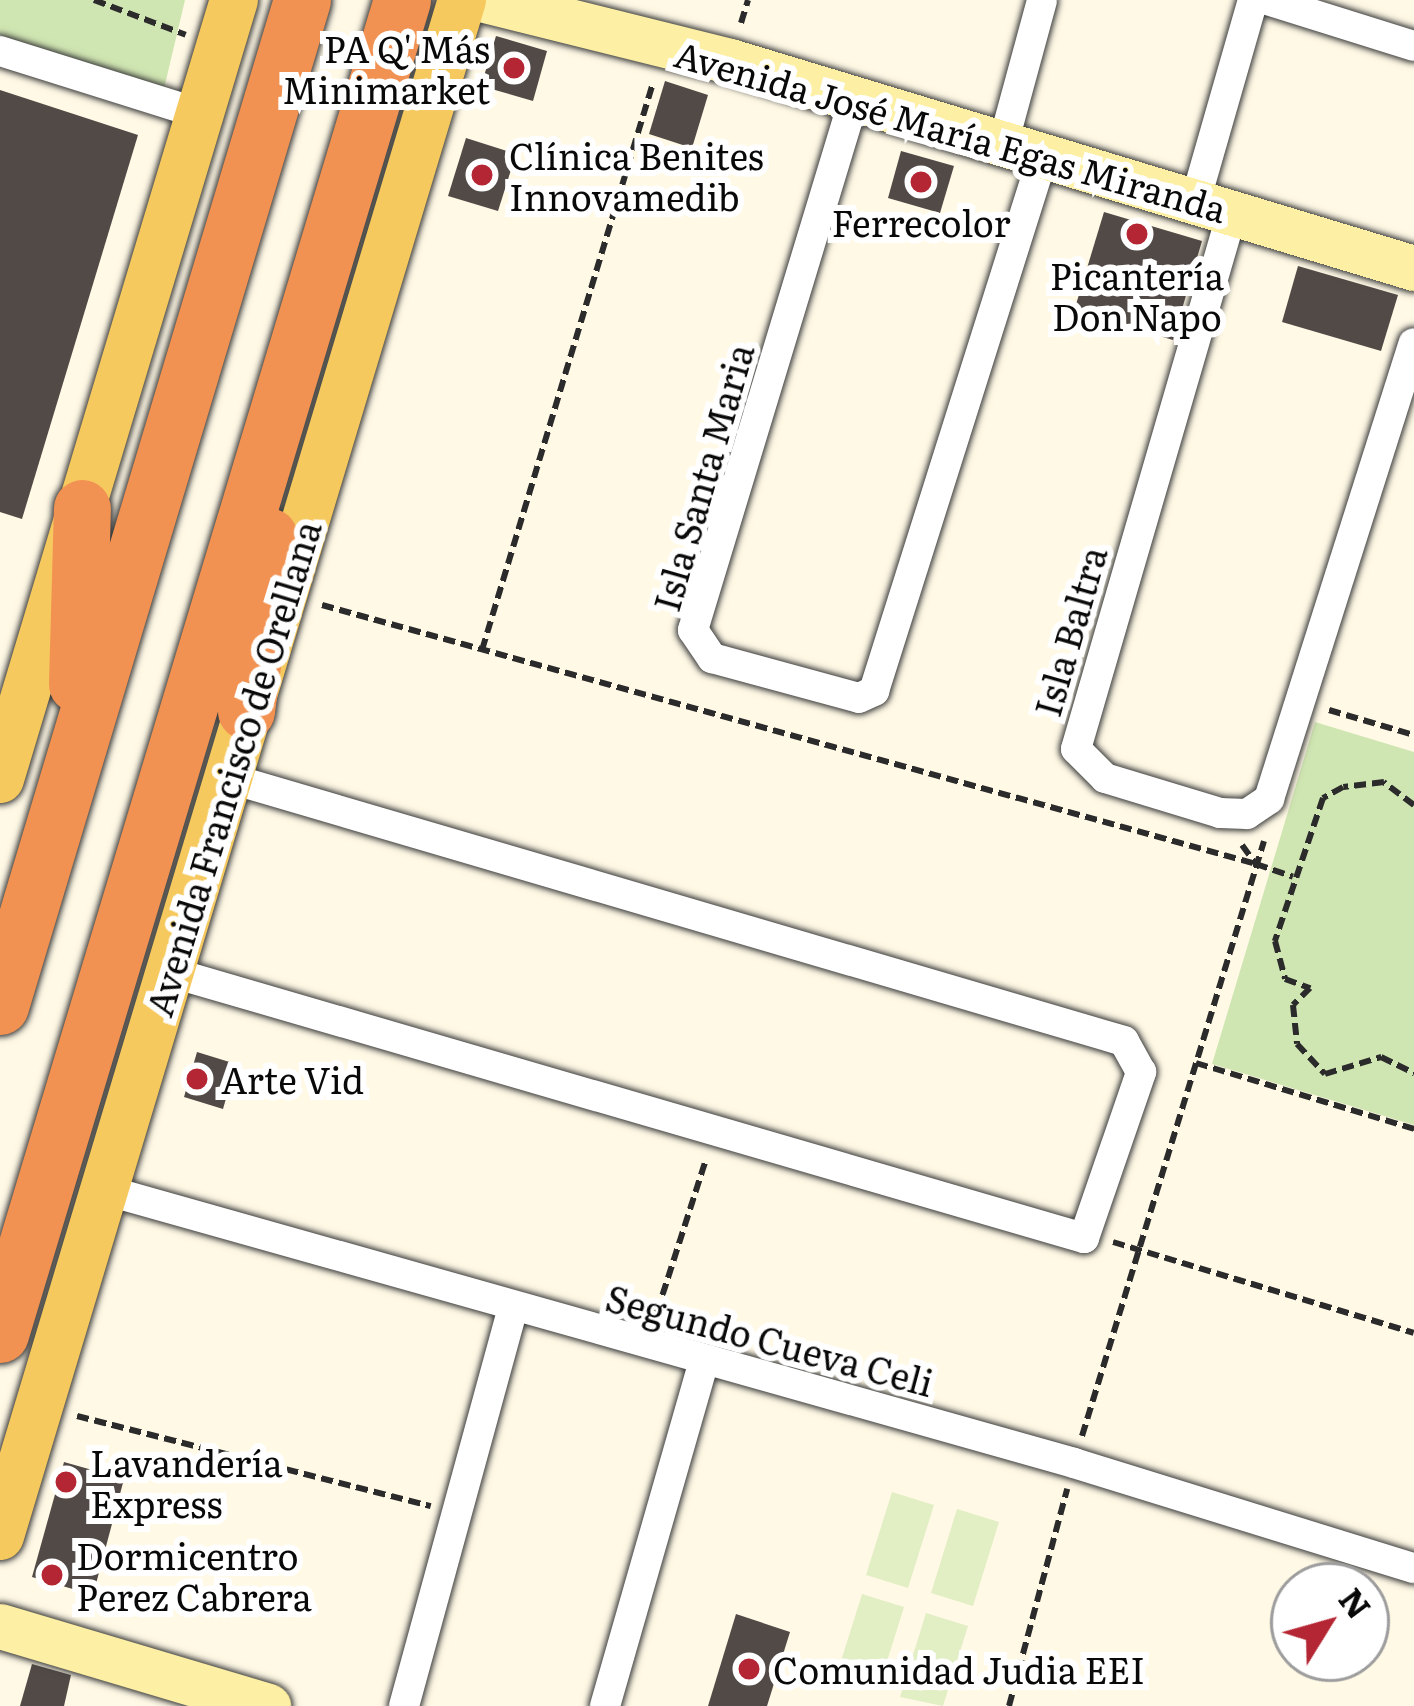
<!DOCTYPE html>
<html>
<head>
<meta charset="utf-8">
<style>
  body { margin:0 }
  #map { position:relative; width:1414px; height:1706px; overflow:hidden; background:#fff9e6; font-family:Literata,serif }
  div>[style] { position:absolute }
  [style*='--x'] { left:calc(var(--x)*1px); top:calc(var(--y)*1px); width:calc(var(--w)*1px); rotate:calc(var(--a)*1deg) }
  .green>* { inset:0; background:#d0e6b2 }
  .pitch>* { inset:0; background:#e2eec4 }
  .building>* { inset:0; background:#524a46 }
  .path>* { height:6px; margin-top:-3px; transform-origin:0; background:repeating-linear-gradient(90deg,#2b2b2b 0 12px,transparent 0 18px) }
  .roads { filter:drop-shadow(0 0 3px #3c3c3c) drop-shadow(0 0 3px #3c3c3c) }
  .street>* { height:30px; margin:-15px; padding:0 15px; transform-origin:15px; border-radius:15px; background:#fff }
  .secondary>* { height:45px; margin:-22.5px; padding:0 22.5px; transform-origin:22.5px; border-radius:22.5px; background:#fdefa3 }
  .primary>* { height:48px; margin:-24px; padding:0 24px; transform-origin:24px; border-radius:24px; background:#f6c95f }
  .highway>* { height:57px; margin:-28.5px; padding:0 28.5px; transform-origin:28.5px; border-radius:28.5px; background:#f19252 }
  .dots>* { width:33px; height:33px; translate:-50% -50%; box-sizing:border-box; border:6px solid #fff; border-radius:50% }
  span { translate:-50% -50%; white-space:nowrap; text-align:center; line-height:1.15; -webkit-text-stroke:12px #fff; paint-order:stroke }
  .poi-label { font-size:36px; color:#090909 }
  .right { translate:-100% -50%; text-align:right }
  .left { translate:0 -50%; text-align:left }
  .street-label { font-size:36px; color:#090909 }
  .north { position:absolute; left:1270px; top:1562px; width:120px; height:120px; box-sizing:border-box; background:#fff; border:3px solid #9d9d9d; border-radius:50%; rotate:53deg; font-size:33px; font-weight:700; line-height:48px; text-align:center; color:#090909 }
  .north::after { content:''; display:block; margin:auto; width:42px; height:54px; background:#b52634; clip-path:polygon(50% 0,100% 100%,50% 72%,0 100%) }
</style>
</head>
<body>
<div id="map">
  <div class="green">
    <div style="clip-path:polygon(0 0,185px 0,163px 93px,0 38px)"></div>
    <div style="clip-path:polygon(1315px 722px,1414px 752px,1414px 1125px,1212px 1064px)"></div>
  </div>
  <div class="pitch">
    <div style="clip-path:polygon(892px 1492px,934px 1505px,908px 1588px,866px 1575px)"></div>
    <div style="clip-path:polygon(957px 1509px,999px 1522px,973px 1606px,931px 1593px)"></div>
    <div style="clip-path:polygon(862px 1594px,904px 1607px,878px 1690px,836px 1677px)"></div>
    <div style="clip-path:polygon(926px 1613px,968px 1626px,943px 1706px,900px 1697px)"></div>
  </div>
  <div class="building">
    <div style="clip-path:polygon(496px 36px,547px 51px,533px 101px,481px 86px)"></div>
    <div style="clip-path:polygon(665px 81px,708px 95px,692px 148px,649px 134px)"></div>
    <div style="clip-path:polygon(0 90px,138px 135px,22px 519px,0 512px)"></div>
    <div style="clip-path:polygon(466px 138px,516px 154px,498px 211px,448px 196px)"></div>
    <div style="clip-path:polygon(901px 151px,954px 166px,940px 213px,888px 198px)"></div>
    <div style="clip-path:polygon(1104px 212px,1202px 241px,1173px 340px,1074px 311px)"></div>
    <div style="clip-path:polygon(1298px 266px,1398px 295px,1381px 351px,1282px 322px)"></div>
    <div style="clip-path:polygon(197px 1052px,236px 1064px,223px 1109px,184px 1097px)"></div>
    <div style="clip-path:polygon(64px 1462px,124px 1479px,93px 1595px,32px 1577px)"></div>
    <div style="clip-path:polygon(736px 1614px,790px 1632px,767px 1706px,708px 1706px)"></div>
    <div style="clip-path:polygon(32px 1664px,71px 1675px,64px 1706px,20px 1706px)"></div>
  </div>
  <div class="path">
    <div style="--x:94;--y:0;--w:98;--a:20.8"></div>
    <div style="--x:741;--y:23;--w:24;--a:-73"></div>
    <div style="--x:322;--y:605;--w:969;--a:15.5"></div>
    <div style="--x:482;--y:650;--w:592;--a:-73.22"></div>
    <div style="--x:1329;--y:710;--w:89;--a:16.4"></div>
    <div style="--x:1414;--y:805;--w:38;--a:-143"></div>
    <div style="--x:1384;--y:782;--w:41;--a:173"></div>
    <div style="--x:1343;--y:787;--w:23;--a:151"></div>
    <div style="--x:1323;--y:798;--w:151;--a:108.6"></div>
    <div style="--x:1275;--y:941;--w:39;--a:75"></div>
    <div style="--x:1285;--y:979;--w:27;--a:20"></div>
    <div style="--x:1310;--y:988;--w:24;--a:135"></div>
    <div style="--x:1293;--y:1005;--w:39;--a:84"></div>
    <div style="--x:1297;--y:1044;--w:41;--a:47"></div>
    <div style="--x:1325;--y:1074;--w:59;--a:-16.9"></div>
    <div style="--x:1381;--y:1057;--w:37;--a:26"></div>
    <div style="--x:1242;--y:845;--w:24;--a:54"></div>
    <div style="--x:1256;--y:864;--w:39;--a:19"></div>
    <div style="--x:1196;--y:1063;--w:228;--a:16.8"></div>
    <div style="--x:1113;--y:1242;--w:314;--a:16.8"></div>
    <div style="--x:657;--y:1312;--w:161;--a:-72.2"></div>
    <div style="--x:77;--y:1416;--w:365;--a:14.3"></div>
    <div style="--x:1082;--y:1436;--w:622;--a:-72.99"></div>
    <div style="--x:1009;--y:1706;--w:225;--a:-75"></div>
  </div>
  <div class="roads">
    <div class="street">
      <div style="--x:1267;--y:0;--w:154;--a:17.4"></div>
      <div style="--x:0;--y:51;--w:211;--a:17.4"></div>
      <div style="--x:854;--y:99;--w:555;--a:106.87"></div>
      <div style="--x:693;--y:630;--w:34;--a:56"></div>
      <div style="--x:712;--y:658;--w:152;--a:15.2"></div>
      <div style="--x:859;--y:698;--w:17;--a:-25"></div>
      <div style="--x:874;--y:691;--w:561;--a:-72.47"></div>
      <div style="--x:1003;--y:144;--w:149;--a:-74.8"></div>
      <div style="--x:1195;--y:202;--w:210;--a:-74"></div>
      <div style="--x:1232;--y:213;--w:558;--a:106.23"></div>
      <div style="--x:1076;--y:749;--w:41;--a:45"></div>
      <div style="--x:1105;--y:778;--w:120;--a:16.9"></div>
      <div style="--x:1220;--y:813;--w:27;--a:2"></div>
      <div style="--x:1247;--y:814;--w:27;--a:-34"></div>
      <div style="--x:1269;--y:799;--w:478;--a:-72.4"></div>
      <div style="--x:170;--y:972;--w:952;--a:16.23"></div>
      <div style="--x:1084;--y:1238;--w:176;--a:-71"></div>
      <div style="--x:1141;--y:1072;--w:35;--a:-119"></div>
      <div style="--x:1124;--y:1041;--w:934;--a:-163.64"></div>
      <div style="--x:105;--y:1190;--w:1007;--a:15.73"></div>
      <div style="--x:1074;--y:1463;--w:356;--a:17.2"></div>
      <div style="--x:404;--y:1706;--w:410;--a:-74.7"></div>
      <div style="--x:605;--y:1706;--w:360;--a:-74"></div>
    </div>
    <div class="secondary">
      <div style="--x:485;--y:0;--w:252;--a:14"></div>
      <div style="--x:730;--y:61;--w:715;--a:16.84"></div>
      <div style="--x:0;--y:1626;--w:280;--a:16.6"></div>
    </div>
    <div class="primary">
      <div style="--x:0;--y:779;--w:813;--a:-73.28"></div>
      <div style="--x:0;--y:1536;--w:1604;--a:-73.26"></div>
    </div>
    <div class="highway">
      <div style="--x:77;--y:684;--w:176;--a:-88.4"></div>
      <div style="--x:246;--y:711;--w:176;--a:-82.5"></div>
      <div style="--x:0;--y:1006;--w:1050;--a:-73.29"></div>
      <div style="--x:0;--y:1334;--w:1393;--a:-73.23"></div>
    </div>
  </div>
  <div class="dots">
    <div style="left:514px;top:68px;background:#b52634"></div>
    <div style="left:482px;top:175px;background:#b52634"></div>
    <div style="left:921px;top:182px;background:#b52634"></div>
    <div style="left:1137px;top:234px;background:#b52634"></div>
    <div style="left:197px;top:1079px;background:#b52634"></div>
    <div style="left:66px;top:1482px;background:#b52634"></div>
    <div style="left:52px;top:1575px;background:#b52634"></div>
    <div style="left:749px;top:1669px;background:#b52634"></div>
  </div>
  <div class="poi-label">
    <span class="right" style="left:490px;top:68px">PA Q' Más<br>Minimarket</span>
    <span class="left" style="left:509px;top:175px">Clínica Benites<br>Innovamedib</span>
    <span style="left:921px;top:222px">Ferrecolor</span>
    <span style="left:1137px;top:295px">Picantería<br>Don Napo</span>
    <span class="left" style="left:221px;top:1079px">Arte Vid</span>
    <span class="left" style="left:90px;top:1482px">Lavandería<br>Express</span>
    <span class="left" style="left:76px;top:1575px">Dormicentro<br>Perez Cabrera</span>
    <span class="left" style="left:773px;top:1669px">Comunidad Judia EEI</span>
  </div>
  <div class="street-label">
    <span style="left:951px;top:130px;rotate:16deg">Avenida José María Egas Miranda</span>
    <span style="left:702px;top:477px;rotate:-74deg">Isla Santa Maria</span>
    <span style="left:1069px;top:631px;rotate:-74deg">Isla Baltra</span>
    <span style="left:232px;top:768px;rotate:-73deg">Avenida Francisco de Orellana</span>
    <span style="left:770px;top:1339px;rotate:15deg">Segundo Cueva Celi</span>
  </div>
  <div class="north">N</div>
</div>
</body>
</html>
